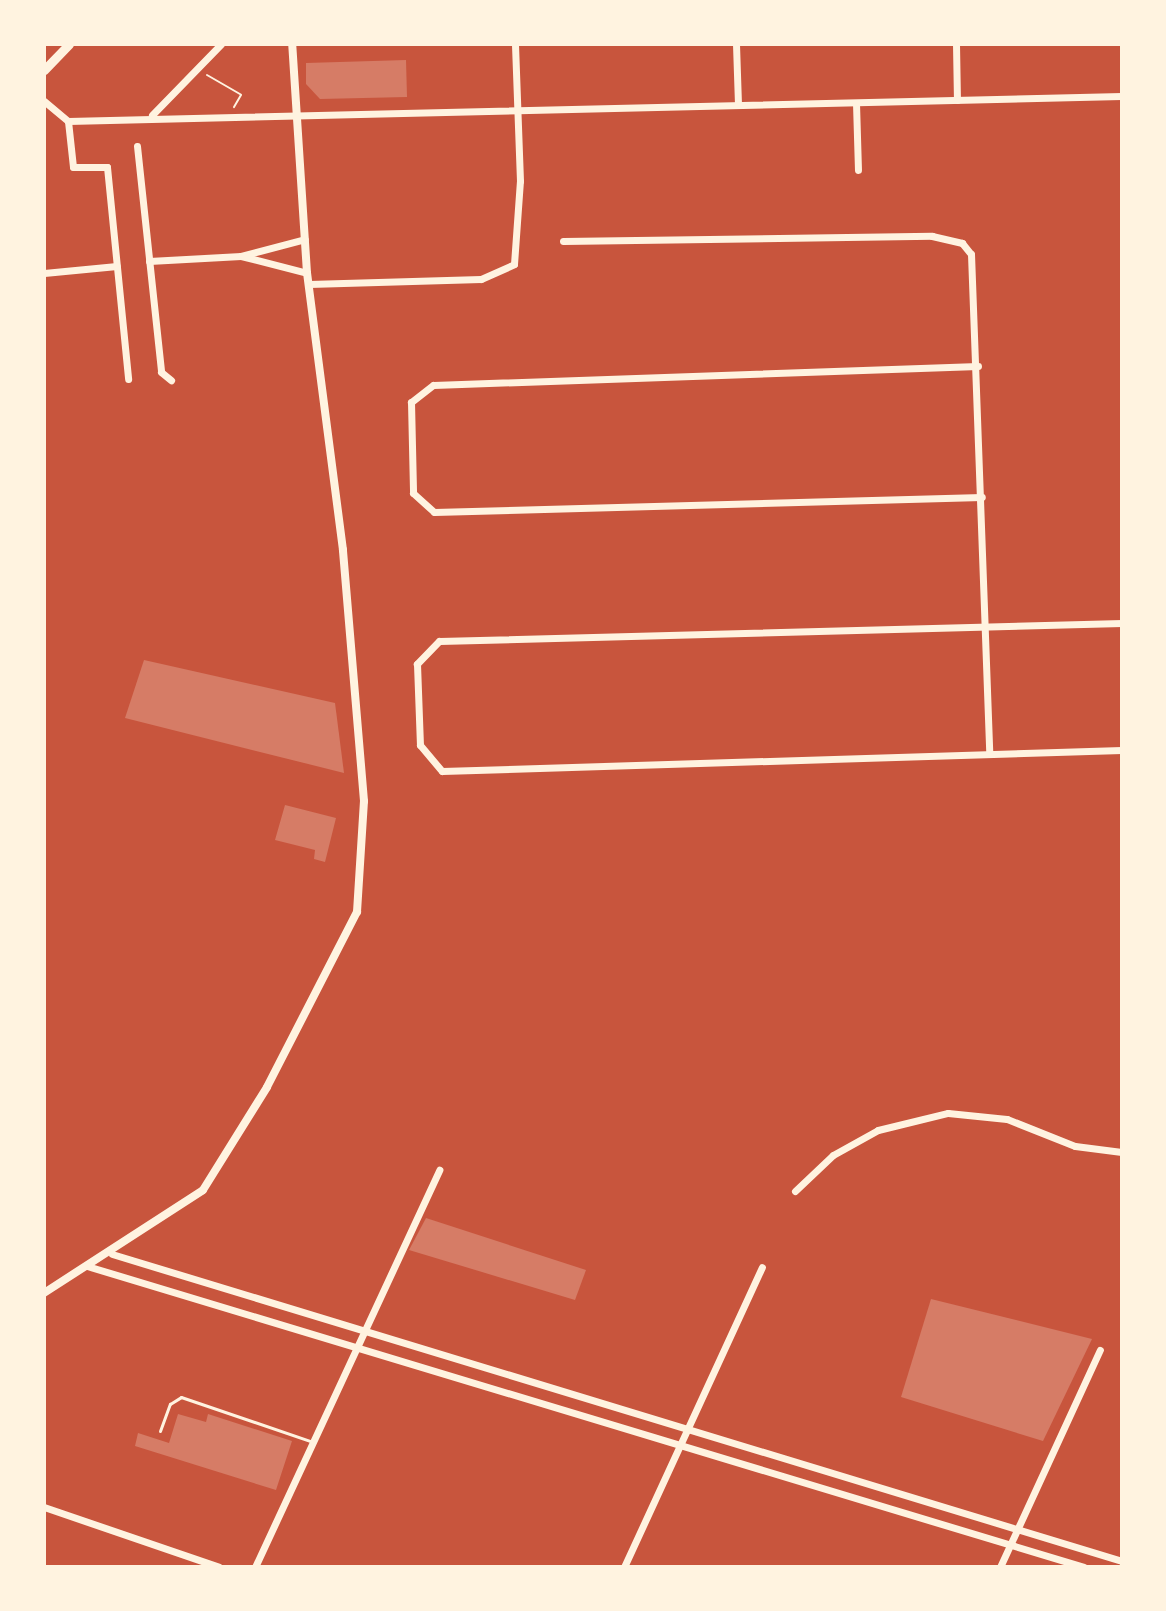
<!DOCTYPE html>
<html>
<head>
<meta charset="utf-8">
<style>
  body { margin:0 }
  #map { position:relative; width:1166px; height:1611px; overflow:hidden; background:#c8553d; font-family:"Golos Text",sans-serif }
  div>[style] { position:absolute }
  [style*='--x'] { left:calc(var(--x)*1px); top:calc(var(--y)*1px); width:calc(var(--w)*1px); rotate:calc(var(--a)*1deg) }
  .building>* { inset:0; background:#d67c66 }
  .path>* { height:2px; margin:-1px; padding:0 1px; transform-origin:1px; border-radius:1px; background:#fff3e0 }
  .service>* { height:3px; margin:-1.5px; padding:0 1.5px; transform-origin:1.5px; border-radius:1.5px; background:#fff3e0 }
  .minor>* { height:7px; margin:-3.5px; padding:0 3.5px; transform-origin:3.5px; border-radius:3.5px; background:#fff3e0 }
  .tertiary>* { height:8px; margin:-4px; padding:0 4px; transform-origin:4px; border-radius:4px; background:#fff3e0 }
  .secondary>* { height:9px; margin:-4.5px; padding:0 4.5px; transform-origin:4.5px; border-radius:4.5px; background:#fff3e0 }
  span { translate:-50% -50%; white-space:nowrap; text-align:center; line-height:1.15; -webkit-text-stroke:8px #fff3e0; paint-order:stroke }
  .frame { position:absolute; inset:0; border:46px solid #fff3e0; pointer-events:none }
</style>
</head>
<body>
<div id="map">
  <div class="building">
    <div style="clip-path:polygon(406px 60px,407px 97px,320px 99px,306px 84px,306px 63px)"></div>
    <div style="clip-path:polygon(144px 660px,335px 703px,344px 773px,125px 718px)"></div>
    <div style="clip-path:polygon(285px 805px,336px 818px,325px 862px,314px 859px,315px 850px,275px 840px)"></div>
    <div style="clip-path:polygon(426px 1218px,586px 1270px,575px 1300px,409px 1250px)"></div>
    <div style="clip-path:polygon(931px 1299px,1092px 1339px,1043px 1441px,901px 1397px)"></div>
    <div style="clip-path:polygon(178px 1414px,206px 1422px,208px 1414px,292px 1441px,276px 1490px,135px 1446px,138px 1433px,169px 1443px)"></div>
  </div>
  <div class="path">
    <div style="--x:207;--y:75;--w:39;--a:30"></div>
    <div style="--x:241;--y:95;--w:14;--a:120"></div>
  </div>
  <div class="service">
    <div style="--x:160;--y:1431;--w:29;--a:-70"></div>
    <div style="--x:170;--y:1404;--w:13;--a:-32"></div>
    <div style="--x:181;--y:1397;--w:136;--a:18.8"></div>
  </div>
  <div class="minor">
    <div style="--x:736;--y:44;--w:61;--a:88.1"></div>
    <div style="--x:956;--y:44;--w:56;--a:89"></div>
    <div style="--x:44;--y:101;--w:31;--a:40"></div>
    <div style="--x:68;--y:121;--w:1054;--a:-1.36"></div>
    <div style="--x:856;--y:103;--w:67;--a:88.3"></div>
    <div style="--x:152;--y:115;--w:99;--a:-45.8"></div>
    <div style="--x:68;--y:121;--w:46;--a:83.8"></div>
    <div style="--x:73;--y:167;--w:34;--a:0"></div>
    <div style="--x:107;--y:167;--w:213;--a:84.3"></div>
    <div style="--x:137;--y:146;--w:227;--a:83.9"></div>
    <div style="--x:161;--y:372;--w:13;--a:39"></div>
    <div style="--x:563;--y:241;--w:369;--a:-0.8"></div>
    <div style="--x:932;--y:236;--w:31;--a:13"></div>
    <div style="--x:962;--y:243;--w:14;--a:51"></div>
    <div style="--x:971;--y:254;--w:499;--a:87.9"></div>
    <div style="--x:241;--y:256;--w:68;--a:14.4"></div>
    <div style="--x:149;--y:261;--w:92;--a:-3.1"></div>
    <div style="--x:241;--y:256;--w:66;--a:-14.9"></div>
    <div style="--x:44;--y:273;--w:73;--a:-5.5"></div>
    <div style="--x:309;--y:284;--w:172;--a:-1.7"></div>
    <div style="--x:481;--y:279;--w:36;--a:-24"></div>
    <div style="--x:514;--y:264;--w:83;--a:-85.9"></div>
    <div style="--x:520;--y:181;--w:137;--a:-92.1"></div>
    <div style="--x:978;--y:366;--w:545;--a:178"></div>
    <div style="--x:433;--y:385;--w:28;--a:142"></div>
    <div style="--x:411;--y:402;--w:91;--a:88.7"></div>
    <div style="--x:413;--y:493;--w:28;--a:42"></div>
    <div style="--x:434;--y:512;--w:548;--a:-1.57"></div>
    <div style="--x:1122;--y:623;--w:683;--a:178.49"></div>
    <div style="--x:439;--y:641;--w:32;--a:134"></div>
    <div style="--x:417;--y:664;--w:81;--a:87.9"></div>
    <div style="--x:420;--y:745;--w:34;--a:50"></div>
    <div style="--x:442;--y:771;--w:680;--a:-1.77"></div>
    <div style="--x:795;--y:1191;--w:52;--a:-43.5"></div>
    <div style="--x:833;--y:1155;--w:51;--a:-29.1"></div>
    <div style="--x:878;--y:1130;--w:72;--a:-13.7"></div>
    <div style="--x:948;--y:1113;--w:59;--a:5.8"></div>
    <div style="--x:1007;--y:1119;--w:73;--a:21.7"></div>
    <div style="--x:1075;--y:1146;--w:47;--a:7.3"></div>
    <div style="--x:112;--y:1254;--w:1056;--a:16.91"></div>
    <div style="--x:87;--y:1266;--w:1041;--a:16.8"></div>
    <div style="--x:44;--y:1507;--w:185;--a:18.9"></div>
    <div style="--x:255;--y:1567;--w:438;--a:-65.1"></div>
    <div style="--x:624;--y:1567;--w:330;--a:-65.3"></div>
    <div style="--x:1000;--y:1567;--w:239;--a:-65.3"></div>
  </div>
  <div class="tertiary">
    <div style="--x:44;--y:1293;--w:189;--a:-32.9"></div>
    <div style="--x:203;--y:1190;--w:121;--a:-58.1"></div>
    <div style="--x:267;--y:1087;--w:197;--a:-62.8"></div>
    <div style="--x:357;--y:912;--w:111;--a:-86.4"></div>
    <div style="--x:364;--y:801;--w:252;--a:-94.8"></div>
    <div style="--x:343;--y:550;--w:279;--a:-97.4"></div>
    <div style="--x:307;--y:273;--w:229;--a:-93.7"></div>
  </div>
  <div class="secondary">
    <div style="--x:44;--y:70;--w:36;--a:-46"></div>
  </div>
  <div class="frame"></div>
</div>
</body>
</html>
